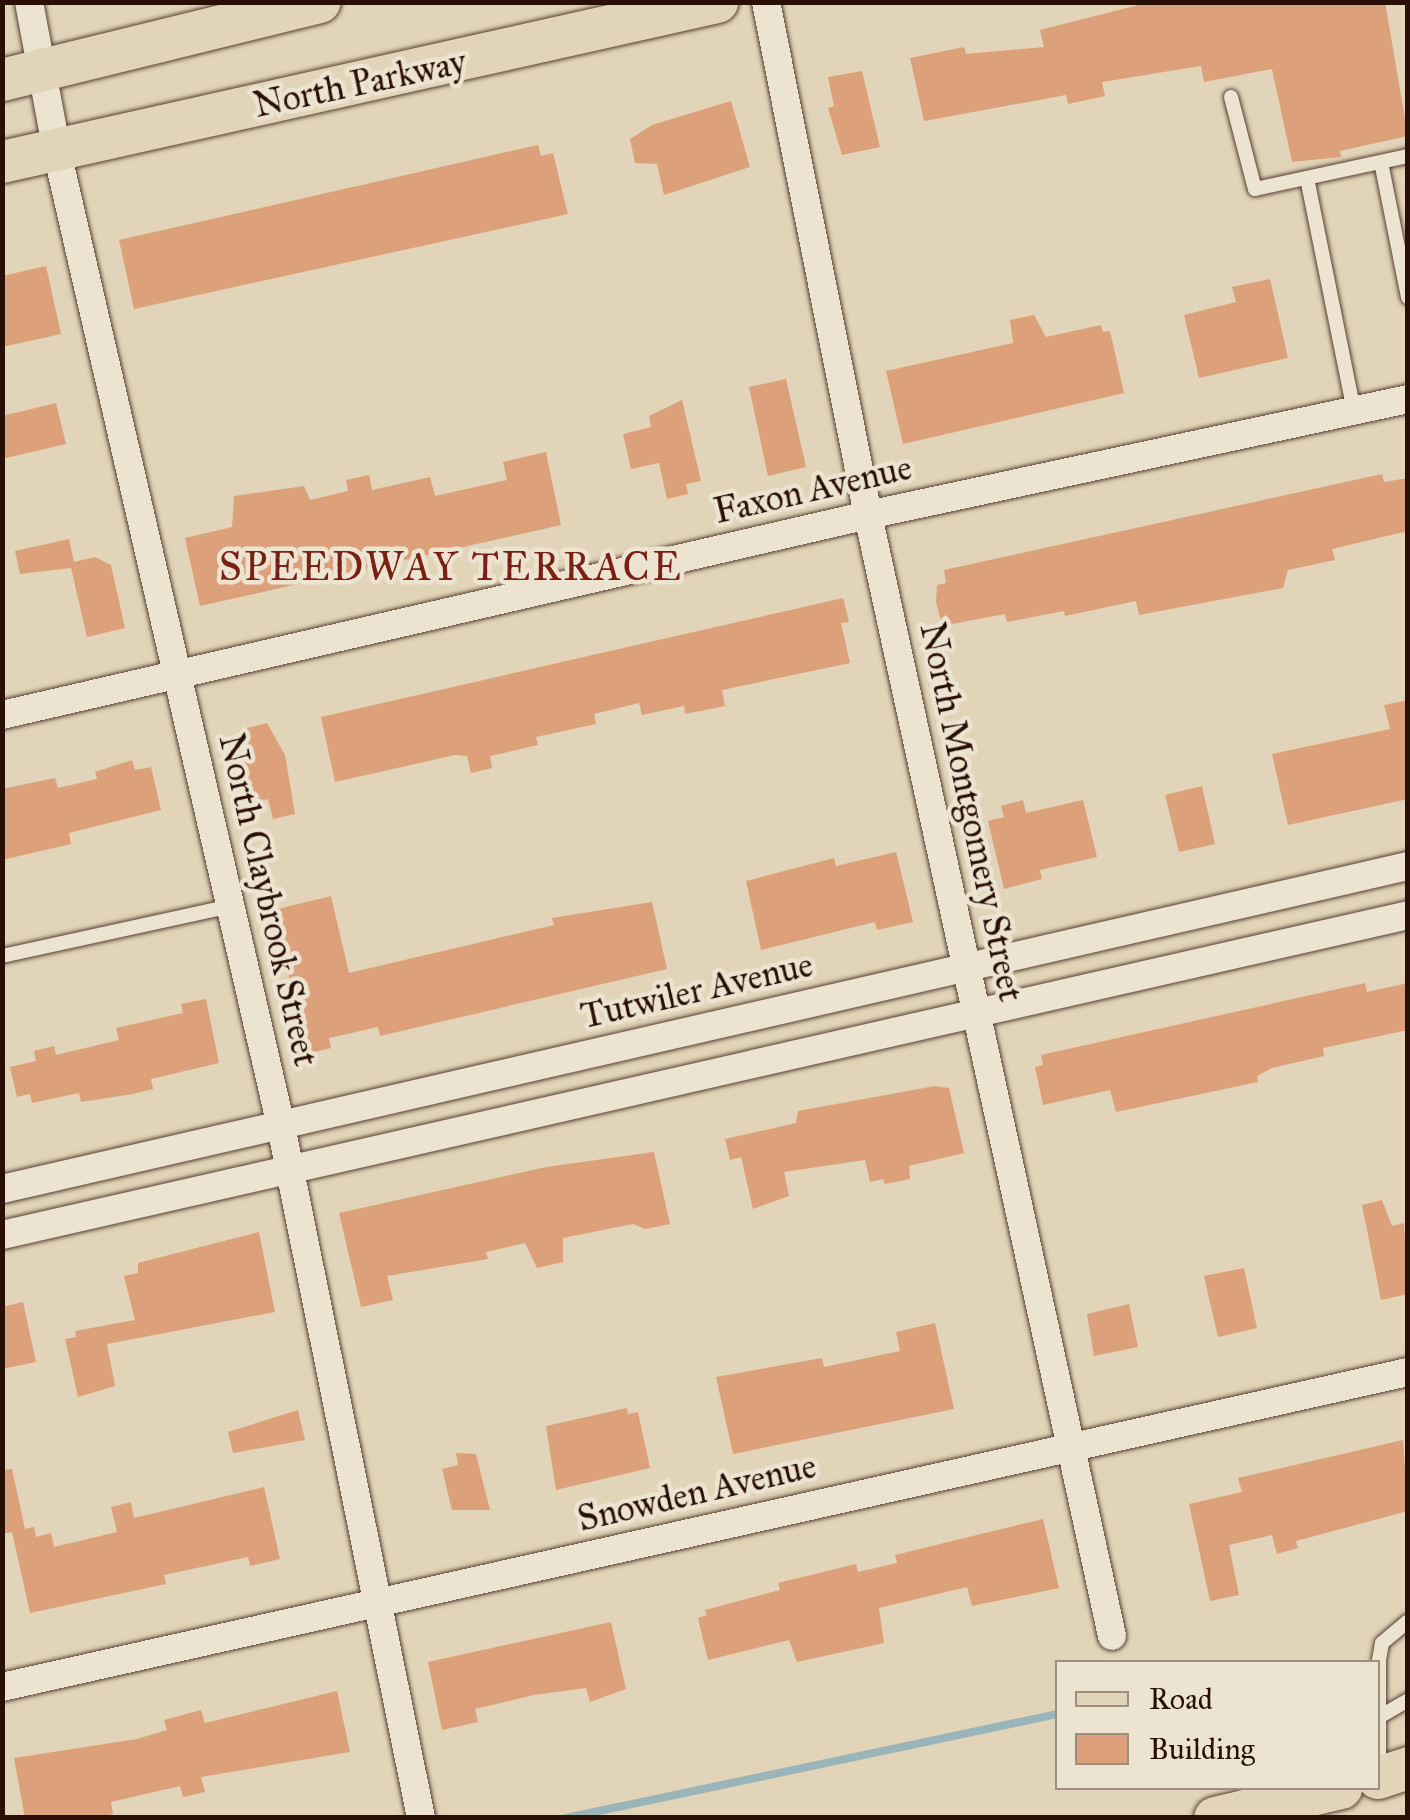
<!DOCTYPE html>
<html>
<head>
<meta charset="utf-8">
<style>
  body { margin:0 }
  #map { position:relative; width:1410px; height:1820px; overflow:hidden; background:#e1d4b8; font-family:"IM FELL Great Primer",serif }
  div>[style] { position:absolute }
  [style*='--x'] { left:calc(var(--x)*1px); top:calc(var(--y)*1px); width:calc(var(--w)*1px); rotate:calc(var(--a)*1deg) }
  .stream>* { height:8px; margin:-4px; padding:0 4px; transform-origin:4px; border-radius:4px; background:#99b5b9 }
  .building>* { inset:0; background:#dca17b }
  .roads { filter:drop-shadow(0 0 2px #574032) drop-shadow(0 0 2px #574032) }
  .service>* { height:14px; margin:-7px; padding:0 7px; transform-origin:7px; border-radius:7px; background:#ece3d1 }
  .minor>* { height:28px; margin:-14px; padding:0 14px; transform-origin:14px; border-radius:14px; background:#ece3d1 }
  .primary>* { height:42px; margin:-21px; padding:0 21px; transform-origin:21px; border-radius:21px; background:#e1d4b8 }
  span { translate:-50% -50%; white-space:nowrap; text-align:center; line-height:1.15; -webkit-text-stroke:9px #ece3d1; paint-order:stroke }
  .street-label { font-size:35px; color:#290f06 }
  .quarter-label { font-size:40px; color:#7a1f14; letter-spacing:2.5px }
  .frame { position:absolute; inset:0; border:5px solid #290f06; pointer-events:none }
  .legend { position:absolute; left:1055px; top:1660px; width:325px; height:130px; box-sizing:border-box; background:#ece3d1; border:2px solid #9e8e80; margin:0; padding:12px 18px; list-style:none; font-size:30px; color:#290f06 }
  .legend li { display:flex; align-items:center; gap:20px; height:50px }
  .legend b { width:50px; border:2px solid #9e8e80 }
</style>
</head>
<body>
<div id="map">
  <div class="stream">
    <div style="--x:566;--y:1818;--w:503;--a:-11.94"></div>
  </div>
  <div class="building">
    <div style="clip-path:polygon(1150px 2px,1385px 2px,1408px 136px,1340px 151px,1341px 157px,1292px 162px,1272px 69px,1204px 82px,1201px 66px,1102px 82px,1105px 96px,1068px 104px,1066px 95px,924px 121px,910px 58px,964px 47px,966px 54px,1044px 47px,1040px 30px)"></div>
    <div style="clip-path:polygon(862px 71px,880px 147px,842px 155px,828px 108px,834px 106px,828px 77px)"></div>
    <div style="clip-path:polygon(731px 101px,750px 167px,664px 195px,657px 164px,635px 163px,630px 139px,652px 125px)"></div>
    <div style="clip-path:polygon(538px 145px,541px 156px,553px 153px,568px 214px,134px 309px,119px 240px)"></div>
    <div style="clip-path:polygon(46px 266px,61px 334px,2px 347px,2px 276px)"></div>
    <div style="clip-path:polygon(1270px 279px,1288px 358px,1199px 378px,1184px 315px,1236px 302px,1232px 287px)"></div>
    <div style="clip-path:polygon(1034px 315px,1046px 337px,1101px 325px,1103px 332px,1110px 331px,1124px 393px,903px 444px,886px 371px,1013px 343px,1010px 320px)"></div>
    <div style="clip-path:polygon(786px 379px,806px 467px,768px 476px,749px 387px)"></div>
    <div style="clip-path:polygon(682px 400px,701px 481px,686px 484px,688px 494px,667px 499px,659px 463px,631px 469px,623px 434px,651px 427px,649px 416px)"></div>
    <div style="clip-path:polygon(56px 403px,66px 444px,2px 459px,2px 416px)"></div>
    <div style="clip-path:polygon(546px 452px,561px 525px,200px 606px,185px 538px,232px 527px,234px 496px,304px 486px,310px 500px,348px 491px,346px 480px,369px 475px,372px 490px,430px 477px,435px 496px,507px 480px,503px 462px)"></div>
    <div style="clip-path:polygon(1382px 474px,1384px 482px,1408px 478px,1408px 531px,1332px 549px,1335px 560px,1288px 570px,1283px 588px,1139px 615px,1136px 601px,1065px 616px,1064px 611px,1007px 622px,1005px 614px,942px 626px,936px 602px,937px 585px,946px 583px,944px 570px)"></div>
    <div style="clip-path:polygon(69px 539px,74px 562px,95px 557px,111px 565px,125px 628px,87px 637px,71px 568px,20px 574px,15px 551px)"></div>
    <div style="clip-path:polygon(843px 598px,849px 622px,841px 623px,850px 663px,722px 690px,725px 706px,685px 714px,684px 706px,642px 715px,639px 703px,594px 714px,596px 724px,536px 737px,538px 745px,490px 756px,492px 768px,471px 773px,467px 756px,455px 755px,335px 782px,321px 717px)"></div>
    <div style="clip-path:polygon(1408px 700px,1408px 799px,1288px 825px,1272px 754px,1390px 729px,1384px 705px)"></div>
    <div style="clip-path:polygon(267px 723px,285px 755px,295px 814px,273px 819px,268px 799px,250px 804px,237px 750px,244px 751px,239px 730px)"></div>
    <div style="clip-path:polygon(132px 760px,135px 770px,151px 767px,161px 810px,69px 833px,71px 844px,2px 860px,2px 789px,55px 778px,58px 788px,97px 779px,95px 772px)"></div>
    <div style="clip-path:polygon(1202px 786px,1215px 844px,1179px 852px,1165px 795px)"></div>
    <div style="clip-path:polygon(1023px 800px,1026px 813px,1083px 800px,1097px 857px,1040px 870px,1042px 879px,1004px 889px,988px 821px,1004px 817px,1001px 806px)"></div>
    <div style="clip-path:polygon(896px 852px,913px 922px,877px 930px,875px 922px,761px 950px,746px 881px,834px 858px,836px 866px)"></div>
    <div style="clip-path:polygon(331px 896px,349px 973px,554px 925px,552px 918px,652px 902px,667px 969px,380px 1036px,378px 1027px,329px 1038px,331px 1048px,310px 1053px,275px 926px,282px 924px,278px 909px)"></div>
    <div style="clip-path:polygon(1365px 983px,1367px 992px,1408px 983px,1408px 1030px,1323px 1048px,1324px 1056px,1272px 1068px,1257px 1076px,1258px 1082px,1116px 1112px,1110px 1090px,1043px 1105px,1035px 1067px,1043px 1065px,1041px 1055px)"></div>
    <div style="clip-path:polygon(206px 999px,219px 1063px,151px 1079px,153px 1089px,133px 1094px,81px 1102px,79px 1093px,32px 1103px,30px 1094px,17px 1097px,10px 1067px,36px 1061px,34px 1051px,54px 1046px,56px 1055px,119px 1040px,116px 1028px,183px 1013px,181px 1004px)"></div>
    <div style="clip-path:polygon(935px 1086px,949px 1088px,964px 1153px,909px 1166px,910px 1179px,885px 1184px,883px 1179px,870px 1182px,865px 1160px,784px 1172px,789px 1196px,753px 1209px,741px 1157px,730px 1160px,725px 1139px,796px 1123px,798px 1111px)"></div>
    <div style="clip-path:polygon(654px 1152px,670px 1224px,645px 1229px,633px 1224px,563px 1238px,563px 1262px,537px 1268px,525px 1243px,486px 1252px,488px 1259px,387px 1276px,393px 1300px,361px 1307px,339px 1213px,546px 1167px)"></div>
    <div style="clip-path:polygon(1382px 1200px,1392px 1226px,1404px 1223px,1408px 1294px,1381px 1300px,1362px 1205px)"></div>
    <div style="clip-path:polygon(259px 1232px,275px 1312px,107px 1344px,115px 1386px,78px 1397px,65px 1339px,76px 1337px,75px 1331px,135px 1320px,124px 1276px,138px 1273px,138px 1263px)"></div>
    <div style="clip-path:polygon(1244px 1268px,1257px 1328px,1218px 1337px,1204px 1276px)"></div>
    <div style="clip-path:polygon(23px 1302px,36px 1362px,2px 1369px,2px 1307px)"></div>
    <div style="clip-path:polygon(1129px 1304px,1138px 1347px,1094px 1356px,1087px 1314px)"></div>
    <div style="clip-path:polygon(935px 1323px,954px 1409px,733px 1454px,716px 1377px,822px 1358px,824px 1367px,900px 1351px,896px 1332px)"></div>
    <div style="clip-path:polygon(627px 1408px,628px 1414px,638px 1412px,650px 1468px,556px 1490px,546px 1426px)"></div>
    <div style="clip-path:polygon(298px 1410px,305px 1440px,233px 1453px,228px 1432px)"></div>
    <div style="clip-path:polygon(1403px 1440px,1408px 1511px,1296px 1541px,1298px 1548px,1277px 1554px,1272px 1535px,1229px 1545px,1239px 1595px,1210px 1601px,1189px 1504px,1242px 1492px,1238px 1478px)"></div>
    <div style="clip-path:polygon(456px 1453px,476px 1454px,490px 1510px,452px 1510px,442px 1469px,458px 1465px)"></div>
    <div style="clip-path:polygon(12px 1469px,25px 1529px,34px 1527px,36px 1537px,51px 1533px,54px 1547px,117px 1532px,111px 1507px,131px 1502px,134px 1518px,264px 1487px,280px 1559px,250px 1566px,248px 1557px,164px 1575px,166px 1584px,30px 1613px,12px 1532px,2px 1534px,2px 1470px)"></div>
    <div style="clip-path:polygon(1043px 1519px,1059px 1588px,972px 1606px,967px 1587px,879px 1608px,884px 1643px,797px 1662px,789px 1640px,708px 1660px,698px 1618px,707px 1615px,705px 1610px,780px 1590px,778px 1583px,856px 1564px,858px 1572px,897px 1563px,895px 1555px)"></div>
    <div style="clip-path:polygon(611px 1622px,626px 1689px,590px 1702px,586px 1688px,534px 1695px,475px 1709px,478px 1722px,442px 1730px,428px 1662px)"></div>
    <div style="clip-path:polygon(337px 1691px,350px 1752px,201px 1777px,205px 1792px,183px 1797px,180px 1786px,111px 1802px,113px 1814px,96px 1818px,25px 1818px,14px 1758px,137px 1739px,167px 1730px,164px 1720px,201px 1710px,205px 1723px)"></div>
  </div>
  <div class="roads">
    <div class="service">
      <div style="--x:1231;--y:97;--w:95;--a:75.4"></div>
      <div style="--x:1255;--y:189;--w:157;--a:-12.2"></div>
      <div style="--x:1381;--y:162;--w:138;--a:78.7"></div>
      <div style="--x:1307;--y:178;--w:238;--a:78.6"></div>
      <div style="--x:2;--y:956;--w:234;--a:-12.3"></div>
      <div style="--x:1379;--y:1717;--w:34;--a:-30"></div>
      <div style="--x:1379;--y:1773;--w:113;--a:-90"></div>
      <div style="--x:1379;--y:1660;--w:17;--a:-80"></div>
      <div style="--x:1382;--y:1643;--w:34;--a:-40"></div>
    </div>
    <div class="minor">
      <div style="--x:29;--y:2;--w:153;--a:79.4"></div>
      <div style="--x:57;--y:152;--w:999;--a:77.05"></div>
      <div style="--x:281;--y:1126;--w:706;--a:78.56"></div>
      <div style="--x:766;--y:2;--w:523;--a:78.75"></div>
      <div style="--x:868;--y:515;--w:1147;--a:77.72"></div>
      <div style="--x:2;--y:715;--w:889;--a:-13"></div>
      <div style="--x:868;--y:515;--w:552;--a:-12.12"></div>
      <div style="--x:2;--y:1189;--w:1443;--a:-12.94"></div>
      <div style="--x:2;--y:1235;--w:1442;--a:-12.82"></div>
      <div style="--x:2;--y:1687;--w:1441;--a:-12.63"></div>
    </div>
    <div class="primary">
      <div style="--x:2;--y:80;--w:327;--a:-13.8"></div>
      <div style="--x:2;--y:162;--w:733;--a:-12.61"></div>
      <div style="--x:1378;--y:1778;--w:32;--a:-18"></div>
      <div style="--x:1215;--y:1818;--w:130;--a:-13.4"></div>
    </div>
  </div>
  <div class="street-label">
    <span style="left:360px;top:84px;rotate:-12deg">North Parkway</span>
    <span style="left:813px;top:490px;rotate:-13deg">Faxon Avenue</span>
    <span style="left:971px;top:812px;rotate:78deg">North Montgomery Street</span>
    <span style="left:268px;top:900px;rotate:77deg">North Claybrook Street</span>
    <span style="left:697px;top:991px;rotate:-13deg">Tutwiler Avenue</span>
    <span style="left:697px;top:1493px;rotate:-13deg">Snowden Avenue</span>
  </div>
  <div class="quarter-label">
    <span style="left:451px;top:567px">SPEEDWAY TERRACE</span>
  </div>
  <div class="frame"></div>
  <ul class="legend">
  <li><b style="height:12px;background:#e1d4b8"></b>Road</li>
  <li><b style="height:28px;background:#dca17b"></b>Building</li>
  </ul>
</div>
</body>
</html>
